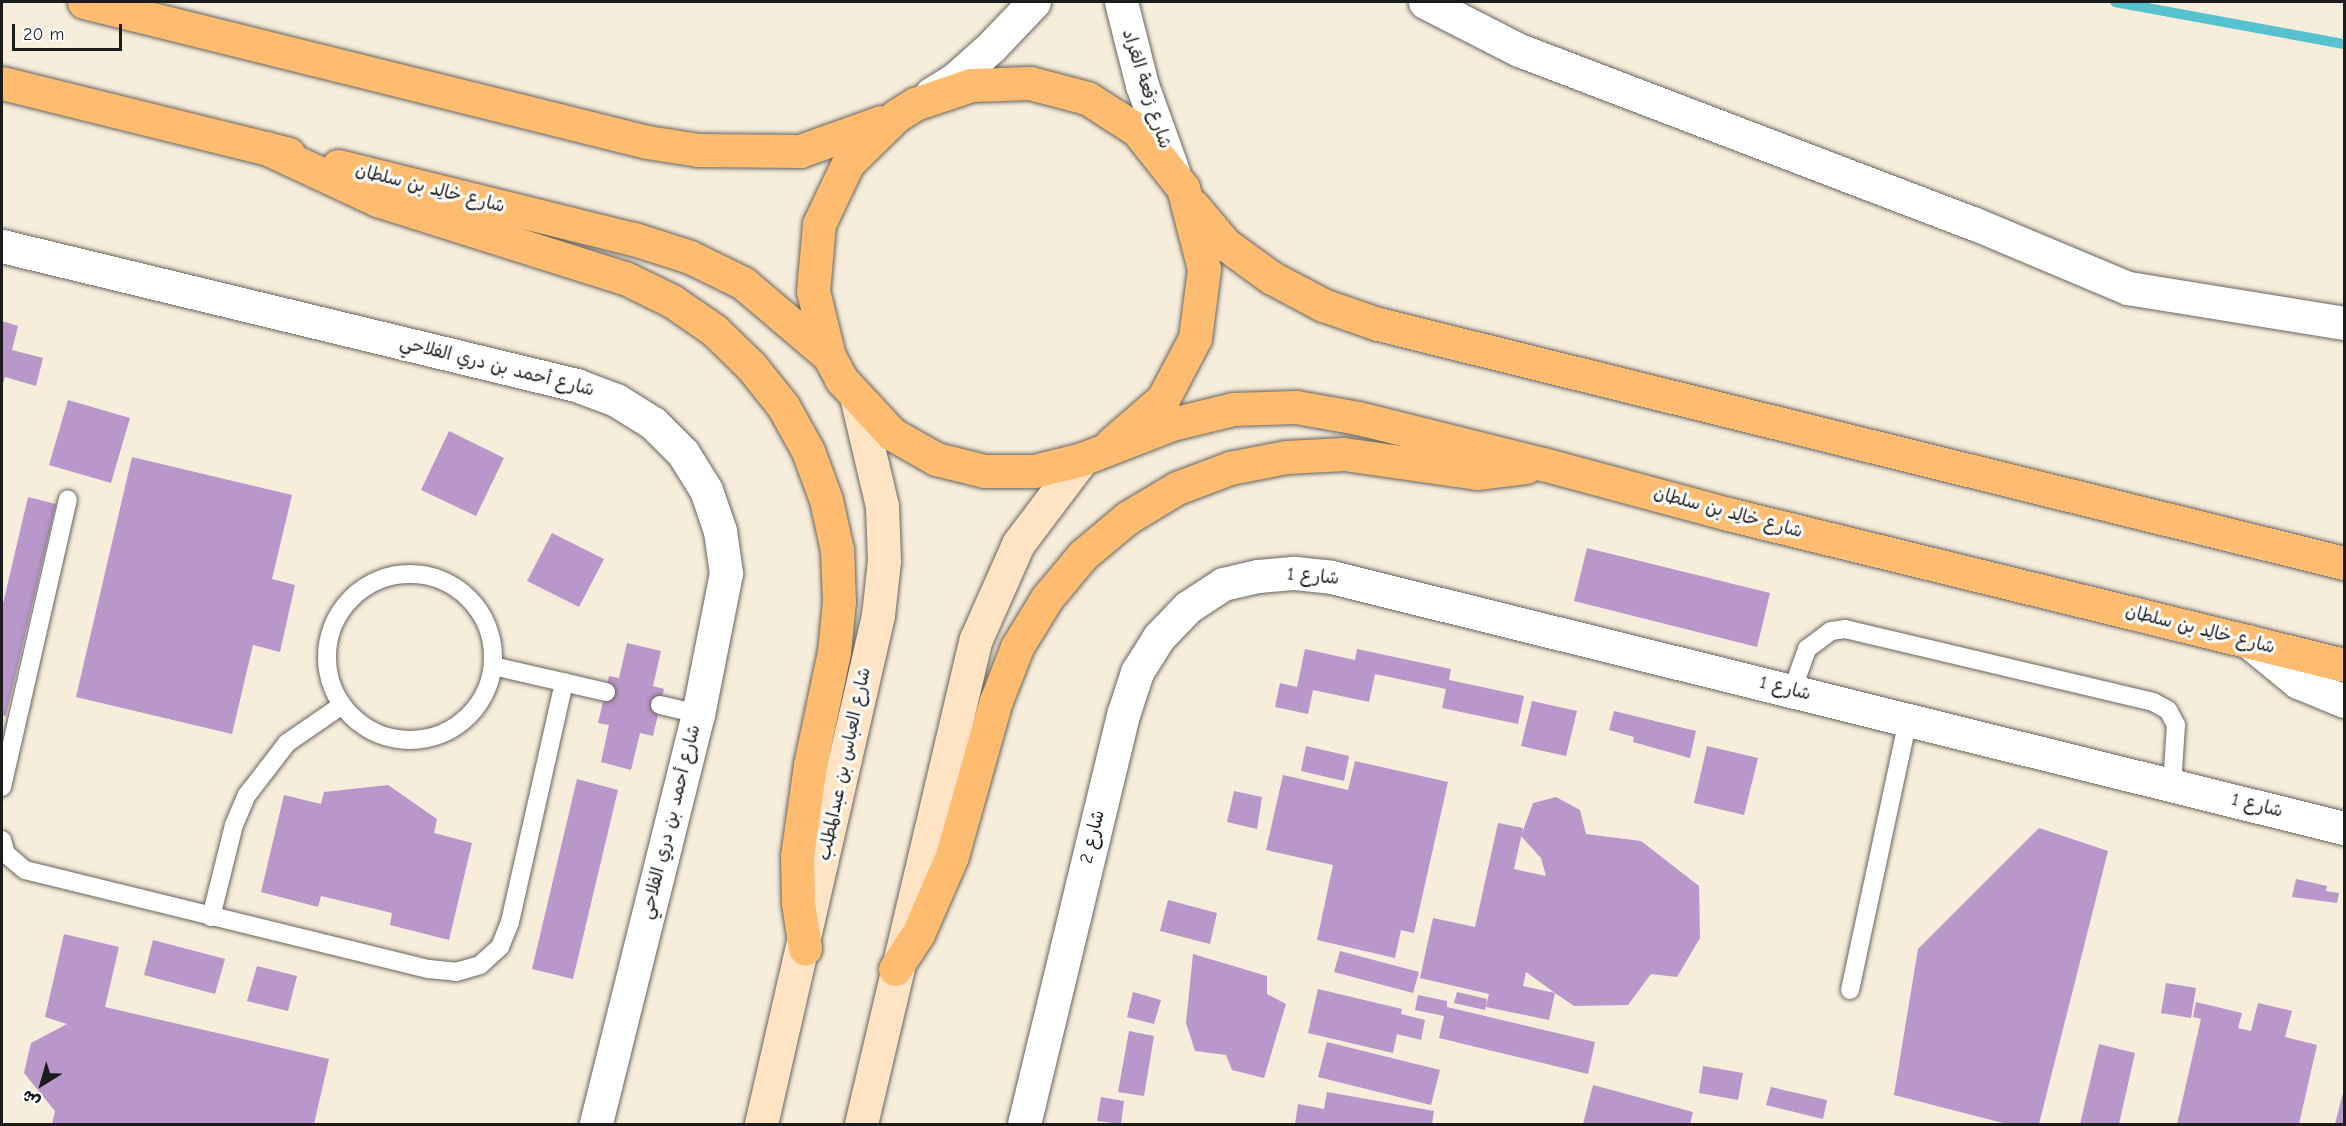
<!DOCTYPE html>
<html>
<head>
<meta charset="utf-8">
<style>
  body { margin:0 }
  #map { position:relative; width:2346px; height:1126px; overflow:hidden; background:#f7eddb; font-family:"Comic Neue","Playpen Sans Arabic",sans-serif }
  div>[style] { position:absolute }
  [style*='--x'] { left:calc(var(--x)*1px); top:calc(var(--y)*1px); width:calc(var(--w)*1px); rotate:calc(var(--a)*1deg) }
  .stream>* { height:10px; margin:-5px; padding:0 5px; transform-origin:5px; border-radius:5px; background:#56c2d0 }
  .building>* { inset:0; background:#b897cb }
  .roads { filter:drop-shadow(0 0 2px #69655f) drop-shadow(0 0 2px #69655f) }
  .lane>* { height:18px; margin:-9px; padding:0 9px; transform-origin:9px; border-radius:9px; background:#fff }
  .lane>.ring { margin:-9px; padding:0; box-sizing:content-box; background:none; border:18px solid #fff; border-radius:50% }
  .street>* { height:33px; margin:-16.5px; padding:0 16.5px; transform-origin:16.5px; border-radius:16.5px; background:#fff }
  .secondary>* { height:33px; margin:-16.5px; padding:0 16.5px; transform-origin:16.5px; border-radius:16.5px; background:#fee4c5 }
  .primary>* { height:33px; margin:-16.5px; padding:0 16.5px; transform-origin:16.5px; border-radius:16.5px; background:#fdbc6f }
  span { translate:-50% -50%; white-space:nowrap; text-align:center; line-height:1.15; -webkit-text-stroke:6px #fff; paint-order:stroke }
  .street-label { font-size:18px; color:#1c1c1c }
  .frame { position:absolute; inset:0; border:3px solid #1c1c1c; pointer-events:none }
  .north { position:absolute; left:12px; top:1054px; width:60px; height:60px; -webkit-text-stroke:4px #fff; paint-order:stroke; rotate:217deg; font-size:16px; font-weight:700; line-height:24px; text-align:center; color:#1c1c1c }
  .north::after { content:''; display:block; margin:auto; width:21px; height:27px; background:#1c1c1c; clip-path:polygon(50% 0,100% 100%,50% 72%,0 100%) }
  .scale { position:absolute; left:12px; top:24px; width:110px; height:27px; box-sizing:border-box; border:3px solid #1c1c1c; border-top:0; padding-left:8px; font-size:18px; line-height:21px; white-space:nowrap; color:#1c1c1c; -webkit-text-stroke:4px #fff; paint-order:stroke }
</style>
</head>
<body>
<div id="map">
  <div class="stream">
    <div style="--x:2115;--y:2;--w:233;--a:10.4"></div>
  </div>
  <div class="building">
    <div style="clip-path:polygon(2px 321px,18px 326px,12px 350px,43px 358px,36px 386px,5px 377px,2px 387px)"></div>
    <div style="clip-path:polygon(68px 400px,130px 418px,111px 483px,49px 465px)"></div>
    <div style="clip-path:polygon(449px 431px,504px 458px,476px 516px,421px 490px)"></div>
    <div style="clip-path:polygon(132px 457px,292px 495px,272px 579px,295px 585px,280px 652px,253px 645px,232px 734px,76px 697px)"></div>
    <div style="clip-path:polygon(28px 497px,56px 504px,6px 716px,2px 715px,2px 608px)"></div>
    <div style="clip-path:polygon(552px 533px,604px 559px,579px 607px,527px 581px)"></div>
    <div style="clip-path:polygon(1587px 548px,1770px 593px,1757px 647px,1574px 601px)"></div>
    <div style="clip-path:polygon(627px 643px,661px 651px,653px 686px,664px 689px,653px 736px,640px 733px,631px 770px,601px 762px,609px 725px,598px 723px,609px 676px,619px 678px)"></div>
    <div style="clip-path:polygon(1305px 649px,1355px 660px,1357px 649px,1451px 669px,1449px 680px,1524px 696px,1518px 724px,1442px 708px,1446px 689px,1375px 674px,1369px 702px,1313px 690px,1308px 714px,1275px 707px,1280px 683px,1297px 687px)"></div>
    <div style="clip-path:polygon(1532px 701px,1577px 711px,1566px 756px,1521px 746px)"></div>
    <div style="clip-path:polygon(1614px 711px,1696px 731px,1690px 758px,1633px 742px,1634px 737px,1609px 730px)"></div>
    <div style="clip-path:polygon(1306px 746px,1349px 756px,1344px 781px,1301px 771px)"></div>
    <div style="clip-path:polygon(1707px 746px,1758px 758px,1744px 815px,1694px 803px)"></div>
    <div style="clip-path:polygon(1355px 761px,1448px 782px,1414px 933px,1401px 930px,1395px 958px,1317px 940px,1333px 865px,1266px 850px,1283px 775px,1348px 790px)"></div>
    <div style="clip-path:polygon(577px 779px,618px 790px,573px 979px,532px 969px)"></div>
    <div style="clip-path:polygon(388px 785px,437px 819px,434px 833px,472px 843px,449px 940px,390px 925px,392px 913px,321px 896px,318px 907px,261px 892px,284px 795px,321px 804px,324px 792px)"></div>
    <div style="clip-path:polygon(1234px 791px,1262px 797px,1257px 829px,1227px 822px)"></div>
    <div style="clip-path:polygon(evenodd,1556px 797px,1580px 810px,1586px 834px,1641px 841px,1699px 886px,1700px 938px,1677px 977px,1651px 974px,1628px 1005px,1574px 1006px,1555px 993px,1549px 1020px,1486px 1007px,1489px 994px,1420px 978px,1433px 918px,1475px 927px,1498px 823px,1523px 828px,1514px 869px,1546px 876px,1541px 858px,1521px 836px,1533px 803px,1556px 797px,1526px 972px,1555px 993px,1523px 986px,1526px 972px)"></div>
    <div style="clip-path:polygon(2039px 828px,2108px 851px,2039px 1124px,2007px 1124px,1894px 1095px,1918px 949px)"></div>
    <div style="clip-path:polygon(2296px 879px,2327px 886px,2326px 891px,2339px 893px,2337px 903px,2292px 897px)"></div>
    <div style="clip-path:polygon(1168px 900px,1217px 913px,1210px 944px,1160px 931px)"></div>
    <div style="clip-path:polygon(64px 934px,119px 947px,105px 1007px,329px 1059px,314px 1124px,52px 1124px,55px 1111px,24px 1073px,31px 1043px,67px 1024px,45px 1017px)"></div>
    <div style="clip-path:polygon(153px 940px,225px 959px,215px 994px,144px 975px)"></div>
    <div style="clip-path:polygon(1340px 951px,1419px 972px,1413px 993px,1334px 972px)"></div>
    <div style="clip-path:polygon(1193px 954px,1267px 976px,1267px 994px,1286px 1004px,1264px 1078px,1232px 1070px,1226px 1055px,1195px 1051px,1186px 1023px)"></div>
    <div style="clip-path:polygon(257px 966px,297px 976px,288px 1011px,247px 1001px)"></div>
    <div style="clip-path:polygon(2166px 983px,2196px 988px,2191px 1018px,2161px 1013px)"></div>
    <div style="clip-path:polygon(1318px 989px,1402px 1009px,1401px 1014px,1425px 1020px,1421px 1040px,1397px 1034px,1393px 1053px,1308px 1033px)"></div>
    <div style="clip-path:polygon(1133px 992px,1161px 1000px,1154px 1024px,1127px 1017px)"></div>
    <div style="clip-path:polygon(1457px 992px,1487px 999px,1485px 1010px,1454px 1003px)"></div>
    <div style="clip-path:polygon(1418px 995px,1447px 1001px,1447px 1007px,1595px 1042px,1588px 1074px,1439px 1038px,1444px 1016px,1415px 1010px)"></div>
    <div style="clip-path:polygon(2196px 1002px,2242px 1013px,2238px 1028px,2251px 1031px,2258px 1003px,2292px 1011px,2285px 1037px,2317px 1045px,2299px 1124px,2177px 1124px,2201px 1019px,2193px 1017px)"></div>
    <div style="clip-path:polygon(1129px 1031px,1154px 1036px,1144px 1096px,1118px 1092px)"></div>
    <div style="clip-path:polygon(1327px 1042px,1440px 1070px,1431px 1105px,1318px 1077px)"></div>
    <div style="clip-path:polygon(2099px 1044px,2135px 1053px,2119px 1124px,2080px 1124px)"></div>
    <div style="clip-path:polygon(1703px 1066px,1743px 1073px,1738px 1100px,1699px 1093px)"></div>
    <div style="clip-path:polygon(1593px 1085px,1693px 1112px,1690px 1124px,1583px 1124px)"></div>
    <div style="clip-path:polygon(1771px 1087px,1827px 1100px,1823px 1119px,1766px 1105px)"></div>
    <div style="clip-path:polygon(2344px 1089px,2344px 1124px,2335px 1124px)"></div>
    <div style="clip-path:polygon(1327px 1092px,1434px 1111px,1432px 1124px,1295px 1124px,1298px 1104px,1324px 1109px)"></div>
    <div style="clip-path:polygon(1101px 1097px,1124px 1101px,1121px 1124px,1097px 1121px)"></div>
  </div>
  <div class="roads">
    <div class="lane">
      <div class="ring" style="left:327px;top:574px;width:148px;height:148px"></div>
      <div style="--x:493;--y:666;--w:116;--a:13"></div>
      <div style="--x:1792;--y:691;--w:45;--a:-70.3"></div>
      <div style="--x:1807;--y:649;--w:30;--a:-37"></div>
      <div style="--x:1831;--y:631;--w:14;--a:-8"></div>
      <div style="--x:1845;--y:629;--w:317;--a:13.3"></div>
      <div style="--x:2153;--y:702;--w:17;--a:28"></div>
      <div style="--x:2168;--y:710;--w:17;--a:62"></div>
      <div style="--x:2176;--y:725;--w:60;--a:93.8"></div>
      <div style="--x:660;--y:705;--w:39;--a:13"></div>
      <div style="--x:2;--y:787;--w:295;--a:-77.1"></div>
      <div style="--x:2;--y:840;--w:15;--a:74"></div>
      <div style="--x:6;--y:854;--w:25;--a:40"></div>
      <div style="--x:25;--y:870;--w:416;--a:13.8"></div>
      <div style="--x:429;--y:969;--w:27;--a:6"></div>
      <div style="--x:456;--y:972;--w:25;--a:-16"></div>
      <div style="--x:480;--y:965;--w:27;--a:-42"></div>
      <div style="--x:500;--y:947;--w:27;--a:-68"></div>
      <div style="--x:510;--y:922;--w:246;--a:-77.3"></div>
      <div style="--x:211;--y:917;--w:95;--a:-76"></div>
      <div style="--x:234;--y:825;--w:33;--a:-67"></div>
      <div style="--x:247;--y:795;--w:66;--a:-52.4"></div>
      <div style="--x:287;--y:743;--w:67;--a:-34.6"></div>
      <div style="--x:1850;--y:990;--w:277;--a:-77.9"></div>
    </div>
    <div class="street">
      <div style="--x:1121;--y:2;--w:86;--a:75.8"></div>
      <div style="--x:1142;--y:85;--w:91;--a:70.2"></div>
      <div style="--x:1425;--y:2;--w:106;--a:27.1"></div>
      <div style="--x:1519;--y:50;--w:486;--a:20.9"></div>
      <div style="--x:1973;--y:223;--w:168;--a:22.8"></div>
      <div style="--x:2128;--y:288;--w:219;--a:9.2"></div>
      <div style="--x:931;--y:94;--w:28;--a:-32"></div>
      <div style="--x:955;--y:79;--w:48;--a:-41.6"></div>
      <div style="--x:991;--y:47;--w:62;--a:-46.3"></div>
      <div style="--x:2;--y:246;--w:591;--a:13.61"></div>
      <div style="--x:576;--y:385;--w:43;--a:20.6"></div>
      <div style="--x:616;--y:400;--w:44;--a:31.9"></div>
      <div style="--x:653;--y:423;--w:42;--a:45"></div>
      <div style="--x:683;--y:453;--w:44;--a:58.1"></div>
      <div style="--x:706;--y:490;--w:43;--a:71.1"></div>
      <div style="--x:720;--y:531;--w:42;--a:81.9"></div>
      <div style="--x:726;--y:573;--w:144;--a:101.2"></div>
      <div style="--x:698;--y:714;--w:422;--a:104"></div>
      <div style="--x:2248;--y:641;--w:65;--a:39.4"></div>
      <div style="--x:2298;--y:682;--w:50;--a:22.4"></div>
      <div style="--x:1024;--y:1124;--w:424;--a:-76.4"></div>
      <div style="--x:1124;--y:712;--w:42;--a:-72"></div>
      <div style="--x:1137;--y:672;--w:41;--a:-57.8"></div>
      <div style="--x:1159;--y:637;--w:42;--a:-46"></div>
      <div style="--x:1188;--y:607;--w:42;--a:-33.3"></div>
      <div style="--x:1223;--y:584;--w:36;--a:-13"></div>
      <div style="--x:1258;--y:576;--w:37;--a:-5"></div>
      <div style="--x:1295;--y:573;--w:36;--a:6"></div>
      <div style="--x:1331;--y:577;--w:1044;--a:13.92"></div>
    </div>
    <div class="secondary">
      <div style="--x:761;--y:1124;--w:522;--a:-77.05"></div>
      <div style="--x:878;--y:615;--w:54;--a:-83.7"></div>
      <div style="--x:884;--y:561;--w:55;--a:-92.1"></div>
      <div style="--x:882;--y:506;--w:109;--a:-103.3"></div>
      <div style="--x:861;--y:1124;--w:498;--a:-76.7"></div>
      <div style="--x:976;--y:639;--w:104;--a:-66.1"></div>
      <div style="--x:1018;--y:544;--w:106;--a:-53"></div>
    </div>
    <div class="primary">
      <div style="--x:84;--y:2;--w:580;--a:13.96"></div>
      <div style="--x:647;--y:142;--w:52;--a:8.9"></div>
      <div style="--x:698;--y:150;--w:102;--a:0.6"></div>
      <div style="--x:800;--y:151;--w:86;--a:-19.7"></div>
      <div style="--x:2;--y:83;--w:295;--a:13.9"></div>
      <div style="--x:266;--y:148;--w:123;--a:25.1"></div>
      <div style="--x:377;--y:200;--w:260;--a:17.5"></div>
      <div style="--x:625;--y:278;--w:52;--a:26.1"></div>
      <div style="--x:672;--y:301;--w:51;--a:34.6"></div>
      <div style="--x:714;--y:330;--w:52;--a:44.2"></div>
      <div style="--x:751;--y:366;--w:51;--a:51.3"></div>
      <div style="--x:783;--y:406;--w:51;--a:60.9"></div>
      <div style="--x:808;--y:451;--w:52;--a:69.8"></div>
      <div style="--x:826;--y:500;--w:51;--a:77.6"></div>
      <div style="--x:837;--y:550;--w:51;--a:87.8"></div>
      <div style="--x:839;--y:601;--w:51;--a:95.6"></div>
      <div style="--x:834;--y:652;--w:116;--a:102"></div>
      <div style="--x:810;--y:765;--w:92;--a:98.1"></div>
      <div style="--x:797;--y:856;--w:47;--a:88.8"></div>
      <div style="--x:798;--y:903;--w:46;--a:81.2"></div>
      <div style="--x:338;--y:166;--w:305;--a:13.9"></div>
      <div style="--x:634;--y:239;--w:59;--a:17.8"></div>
      <div style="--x:690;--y:257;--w:59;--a:26.1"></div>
      <div style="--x:743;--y:283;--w:113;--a:40.3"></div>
      <div style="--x:1193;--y:206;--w:50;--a:49.9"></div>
      <div style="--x:1225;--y:244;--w:58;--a:35.9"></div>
      <div style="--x:1272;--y:278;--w:58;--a:27.9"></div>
      <div style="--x:1323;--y:305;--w:58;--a:19.1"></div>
      <div style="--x:1378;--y:324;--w:995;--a:13.9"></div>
      <div style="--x:1111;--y:444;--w:69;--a:-40.9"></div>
      <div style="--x:1163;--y:399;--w:69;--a:-62.3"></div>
      <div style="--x:1195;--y:338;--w:70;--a:-82.6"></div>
      <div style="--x:1204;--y:269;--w:84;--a:-104.5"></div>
      <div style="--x:1183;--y:188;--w:74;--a:-128.4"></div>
      <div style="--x:1137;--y:130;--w:59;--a:-147.4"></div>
      <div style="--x:1087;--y:98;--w:59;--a:-165.3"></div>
      <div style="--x:1030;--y:83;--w:59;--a:178.1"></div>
      <div style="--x:971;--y:85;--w:59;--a:161.3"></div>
      <div style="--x:915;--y:104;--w:22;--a:148"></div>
      <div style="--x:896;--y:116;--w:67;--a:135.6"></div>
      <div style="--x:848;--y:163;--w:68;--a:115.4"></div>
      <div style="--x:819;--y:224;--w:67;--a:95.1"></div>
      <div style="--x:813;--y:291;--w:67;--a:76.2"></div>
      <div style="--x:829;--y:356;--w:26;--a:62"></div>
      <div style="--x:841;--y:379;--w:75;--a:47.2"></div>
      <div style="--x:892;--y:434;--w:51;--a:29.6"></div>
      <div style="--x:936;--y:459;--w:49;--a:14"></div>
      <div style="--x:984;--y:471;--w:50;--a:0"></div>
      <div style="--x:1034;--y:471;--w:49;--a:-14"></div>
      <div style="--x:1082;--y:459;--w:97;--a:-21.3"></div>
      <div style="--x:1172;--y:424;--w:63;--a:-13.8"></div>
      <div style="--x:1233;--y:409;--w:63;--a:-1.8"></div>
      <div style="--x:1296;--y:407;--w:63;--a:10.1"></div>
      <div style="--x:1358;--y:418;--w:191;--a:14"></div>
      <div style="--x:1543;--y:464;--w:192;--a:15.1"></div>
      <div style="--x:1728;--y:514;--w:634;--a:13.77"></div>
      <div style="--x:895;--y:969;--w:42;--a:-56.7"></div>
      <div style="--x:918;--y:934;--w:85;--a:-66.4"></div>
      <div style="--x:952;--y:856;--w:161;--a:-74.2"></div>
      <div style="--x:996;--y:701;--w:58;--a:-68.7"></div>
      <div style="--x:1017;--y:647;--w:57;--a:-58.5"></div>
      <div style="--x:1047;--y:598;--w:56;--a:-50.1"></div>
      <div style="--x:1083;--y:555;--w:57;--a:-40.1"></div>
      <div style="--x:1127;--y:518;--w:58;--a:-31"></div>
      <div style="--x:1177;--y:488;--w:57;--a:-20.7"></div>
      <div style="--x:1230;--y:468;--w:57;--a:-11.1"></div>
      <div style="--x:1286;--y:457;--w:58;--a:-3"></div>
      <div style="--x:1344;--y:454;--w:134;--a:8.1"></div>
      <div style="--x:1477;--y:473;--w:49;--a:-7"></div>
    </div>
  </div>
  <div class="street-label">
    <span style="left:1146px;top:89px;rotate:72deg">شارع رَقعة العَراد</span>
    <span style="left:430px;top:189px;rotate:14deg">شارع خالِد بن سلطان</span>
    <span style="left:497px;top:367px;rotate:14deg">شارع أحمد بن دري الفلاحي</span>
    <span style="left:1728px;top:513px;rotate:15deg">شارع خالِد بن سلطان</span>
    <span style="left:1313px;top:577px;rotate:5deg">شارع 1</span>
    <span style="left:2200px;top:630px;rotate:14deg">شارع خالِد بن سلطان</span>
    <span style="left:1785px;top:689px;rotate:14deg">شارع 1</span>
    <span style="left:845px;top:764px;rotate:-78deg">شارع العباس بن عبدالمطلب</span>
    <span style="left:2257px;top:806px;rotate:14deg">شارع 1</span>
    <span style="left:671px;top:822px;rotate:-76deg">شارع أحمد بن دري الفلاحي</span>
    <span style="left:1093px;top:837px;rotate:-76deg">شارع 2</span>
  </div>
  <div class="frame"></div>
  <div class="north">ش</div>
  <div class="scale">20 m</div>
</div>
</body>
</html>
